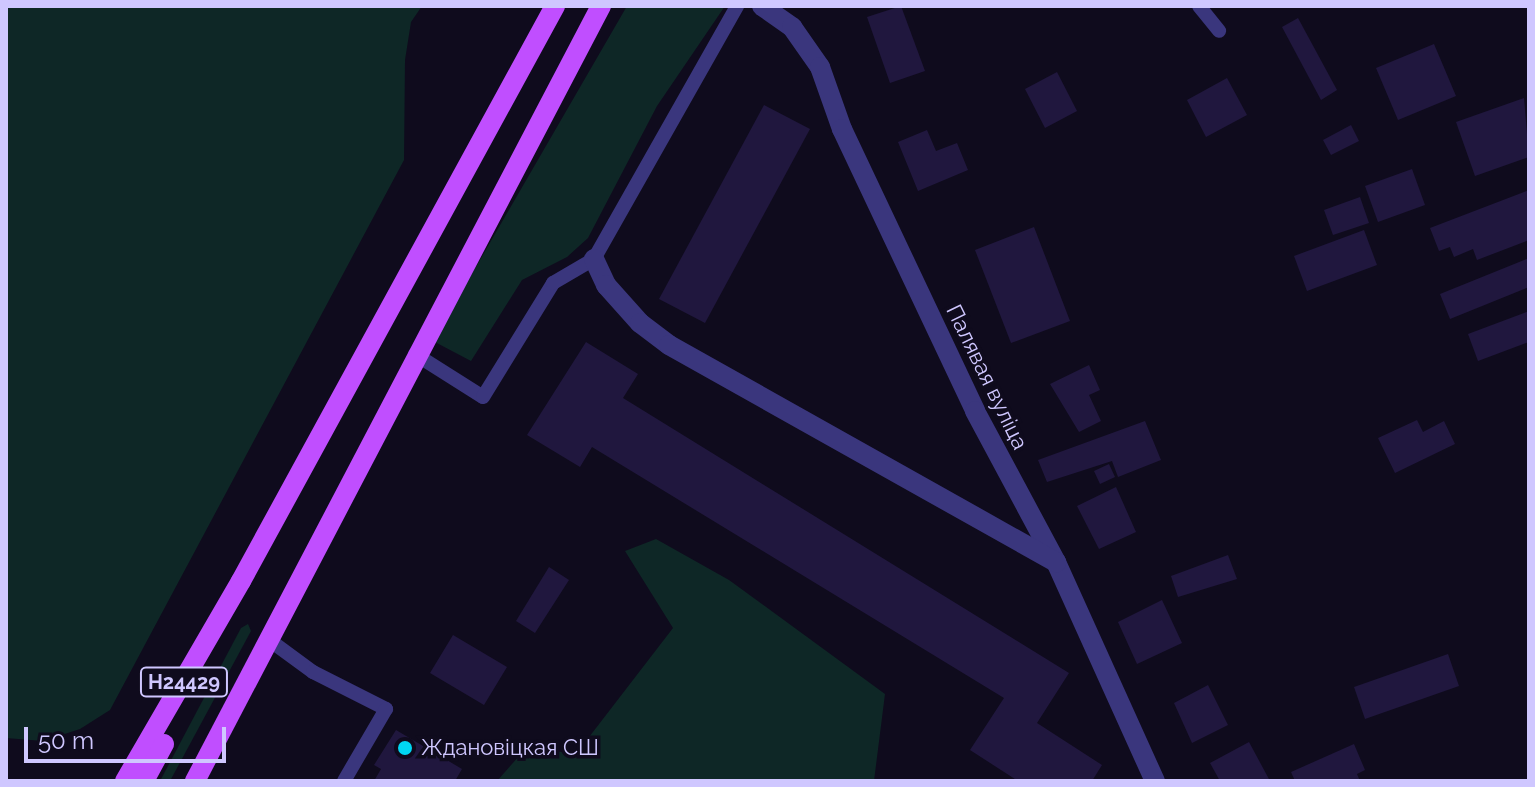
<!DOCTYPE html>
<html>
<head>
<meta charset="utf-8">
<style>
  body { margin:0 }
  #map { position:relative; width:1535px; height:787px; overflow:hidden; background:#0f0b1d; font-family:Raleway,sans-serif }
  div>[style] { position:absolute }
  [style*='--x'] { left:calc(var(--x)*1px); top:calc(var(--y)*1px); width:calc(var(--w)*1px); rotate:calc(var(--a)*1deg) }
  .green>* { inset:0; background:#0e2726 }
  .building>* { inset:0; background:#20173e }
  .service>* { height:14px; margin:-7px; padding:0 7px; transform-origin:7px; border-radius:7px; background:#3a367d }
  .minor>* { height:20px; margin:-10px; padding:0 10px; transform-origin:10px; border-radius:10px; background:#3a367d }
  .primary>* { height:20px; margin:-10px; padding:0 10px; transform-origin:10px; border-radius:10px; background:#c04eff }
  .dots>* { width:22px; height:22px; translate:-50% -50%; box-sizing:border-box; border:4px solid #0f0b1d; border-radius:50% }
  span { translate:-50% -50%; white-space:nowrap; text-align:center; line-height:1.15; -webkit-text-stroke:7px #0f0b1d; paint-order:stroke }
  .shield-label span { padding:2px 6px; background:#0f0b1d; border:2px solid; border-radius:6px; -webkit-text-stroke-width:0 }
  .shield-label { font-size:20px; color:#cfc7ff; font-weight:700 }
  .street-label { font-size:22px; color:#cfc7ff }
  .poi-label { font-size:22px; color:#cfc7ff }
  .left { translate:0 -50%; text-align:left }
  .frame { position:absolute; inset:0; border:8px solid #cfc7ff; pointer-events:none }
  .scale { position:absolute; left:24px; top:727px; width:202px; height:36px; box-sizing:border-box; border:4px solid #cfc7ff; border-top:0; padding-left:10px; font-size:24px; line-height:28px; white-space:nowrap; color:#cfc7ff; -webkit-text-stroke:6px #0f0b1d; paint-order:stroke }
</style>
</head>
<body>
<div id="map">
  <div class="green">
    <div style="clip-path:polygon(6px 6px,422px 6px,411px 22px,405px 60px,404px 160px,110px 710px,80px 729px,43px 741px,6px 738px)"></div>
    <div style="clip-path:polygon(627px 6px,725px 6px,657px 106px,588px 238px,567px 257px,522px 280px,471px 361px,433px 341px)"></div>
    <div style="clip-path:polygon(656px 539px,729px 580px,885px 694px,874px 781px,497px 781px,527px 747px,576px 754px,673px 628px,625px 551px)"></div>
    <div style="clip-path:polygon(248px 624px,251px 631px,170px 781px,160px 781px,241px 628px)"></div>
  </div>
  <div class="building">
    <div style="clip-path:polygon(901px 6px,925px 71px,890px 83px,867px 17px)"></div>
    <div style="clip-path:polygon(1298px 18px,1337px 90px,1321px 100px,1282px 27px)"></div>
    <div style="clip-path:polygon(1434px 44px,1456px 96px,1398px 120px,1376px 68px)"></div>
    <div style="clip-path:polygon(1057px 72px,1077px 111px,1045px 128px,1025px 89px)"></div>
    <div style="clip-path:polygon(1227px 78px,1247px 115px,1206px 137px,1187px 100px)"></div>
    <div style="clip-path:polygon(1524px 98px,1529px 157px,1475px 176px,1456px 122px)"></div>
    <div style="clip-path:polygon(764px 105px,810px 129px,705px 323px,659px 299px)"></div>
    <div style="clip-path:polygon(1351px 125px,1359px 141px,1331px 155px,1323px 140px)"></div>
    <div style="clip-path:polygon(927px 130px,936px 151px,957px 143px,968px 170px,918px 191px,898px 142px)"></div>
    <div style="clip-path:polygon(1412px 169px,1425px 205px,1378px 222px,1365px 186px)"></div>
    <div style="clip-path:polygon(1529px 190px,1529px 240px,1477px 260px,1473px 249px,1454px 257px,1450px 247px,1439px 251px,1430px 228px)"></div>
    <div style="clip-path:polygon(1360px 197px,1369px 223px,1333px 235px,1324px 210px)"></div>
    <div style="clip-path:polygon(1034px 227px,1070px 321px,1011px 343px,975px 250px)"></div>
    <div style="clip-path:polygon(1364px 230px,1377px 265px,1307px 291px,1294px 256px)"></div>
    <div style="clip-path:polygon(1529px 258px,1529px 287px,1450px 319px,1440px 294px)"></div>
    <div style="clip-path:polygon(1529px 311px,1529px 342px,1478px 361px,1468px 334px)"></div>
    <div style="clip-path:polygon(586px 342px,638px 374px,623px 398px,1069px 673px,1037px 723px,1102px 765px,1092px 781px,1018px 781px,970px 750px,1004px 698px,592px 447px,580px 467px,527px 435px)"></div>
    <div style="clip-path:polygon(1089px 365px,1100px 390px,1089px 395px,1101px 421px,1079px 432px,1050px 384px)"></div>
    <div style="clip-path:polygon(1417px 420px,1423px 432px,1444px 421px,1455px 444px,1395px 473px,1378px 438px)"></div>
    <div style="clip-path:polygon(1145px 421px,1161px 460px,1118px 477px,1112px 461px,1047px 482px,1038px 460px)"></div>
    <div style="clip-path:polygon(1109px 464px,1115px 477px,1100px 484px,1094px 471px)"></div>
    <div style="clip-path:polygon(1116px 487px,1136px 532px,1099px 549px,1077px 506px)"></div>
    <div style="clip-path:polygon(1228px 555px,1237px 579px,1178px 597px,1171px 576px)"></div>
    <div style="clip-path:polygon(549px 567px,569px 580px,535px 633px,516px 621px)"></div>
    <div style="clip-path:polygon(1162px 600px,1182px 643px,1137px 664px,1118px 622px)"></div>
    <div style="clip-path:polygon(453px 635px,507px 667px,484px 705px,430px 673px)"></div>
    <div style="clip-path:polygon(1448px 654px,1459px 686px,1365px 719px,1354px 687px)"></div>
    <div style="clip-path:polygon(1208px 685px,1228px 725px,1192px 743px,1174px 703px)"></div>
    <div style="clip-path:polygon(396px 730px,462px 769px,455px 781px,374px 781px,381px 769px,374px 765px)"></div>
    <div style="clip-path:polygon(1249px 742px,1270px 781px,1220px 781px,1210px 763px)"></div>
    <div style="clip-path:polygon(1354px 744px,1365px 770px,1357px 774px,1360px 781px,1295px 781px,1291px 772px)"></div>
  </div>
  <div class="service">
    <div style="--x:1199;--y:6;--w:32;--a:51"></div>
    <div style="--x:415;--y:354;--w:80;--a:32.3"></div>
    <div style="--x:483;--y:397;--w:134;--a:-58.4"></div>
    <div style="--x:553;--y:283;--w:48;--a:-30.3"></div>
    <div style="--x:594;--y:259;--w:291;--a:-60.5"></div>
    <div style="--x:268;--y:639;--w:56;--a:36.3"></div>
    <div style="--x:313;--y:672;--w:82;--a:26.9"></div>
    <div style="--x:386;--y:709;--w:83;--a:120.3"></div>
  </div>
  <div class="minor">
    <div style="--x:762;--y:6;--w:37;--a:35"></div>
    <div style="--x:792;--y:27;--w:49;--a:55"></div>
    <div style="--x:820;--y:67;--w:66;--a:70.5"></div>
    <div style="--x:842;--y:129;--w:312;--a:64.7"></div>
    <div style="--x:975;--y:411;--w:171;--a:61.8"></div>
    <div style="--x:1056;--y:562;--w:240;--a:65.7"></div>
    <div style="--x:594;--y:259;--w:29;--a:65"></div>
    <div style="--x:606;--y:285;--w:51;--a:48.2"></div>
    <div style="--x:640;--y:323;--w:36;--a:37"></div>
    <div style="--x:669;--y:345;--w:444;--a:29.3"></div>
  </div>
  <div class="primary">
    <div style="--x:125;--y:781;--w:231;--a:-59.9"></div>
    <div style="--x:241;--y:581;--w:655;--a:-61.36"></div>
    <div style="--x:144;--y:781;--w:42;--a:-61.6"></div>
    <div style="--x:195;--y:781;--w:875;--a:-62.35"></div>
  </div>
  <div class="dots">
    <div style="left:405px;top:748px;background:#00d6f2"></div>
  </div>
  <div class="shield-label">
    <span style="left:184px;top:682px">Н24429</span>
  </div>
  <div class="street-label">
    <span style="left:987px;top:377px;rotate:64deg">Палявая вуліца</span>
  </div>
  <div class="poi-label">
    <span class="left" style="left:421px;top:748px">Ждановіцкая СШ</span>
  </div>
  <div class="frame"></div>
  <div class="scale">50 m</div>
</div>
</body>
</html>
